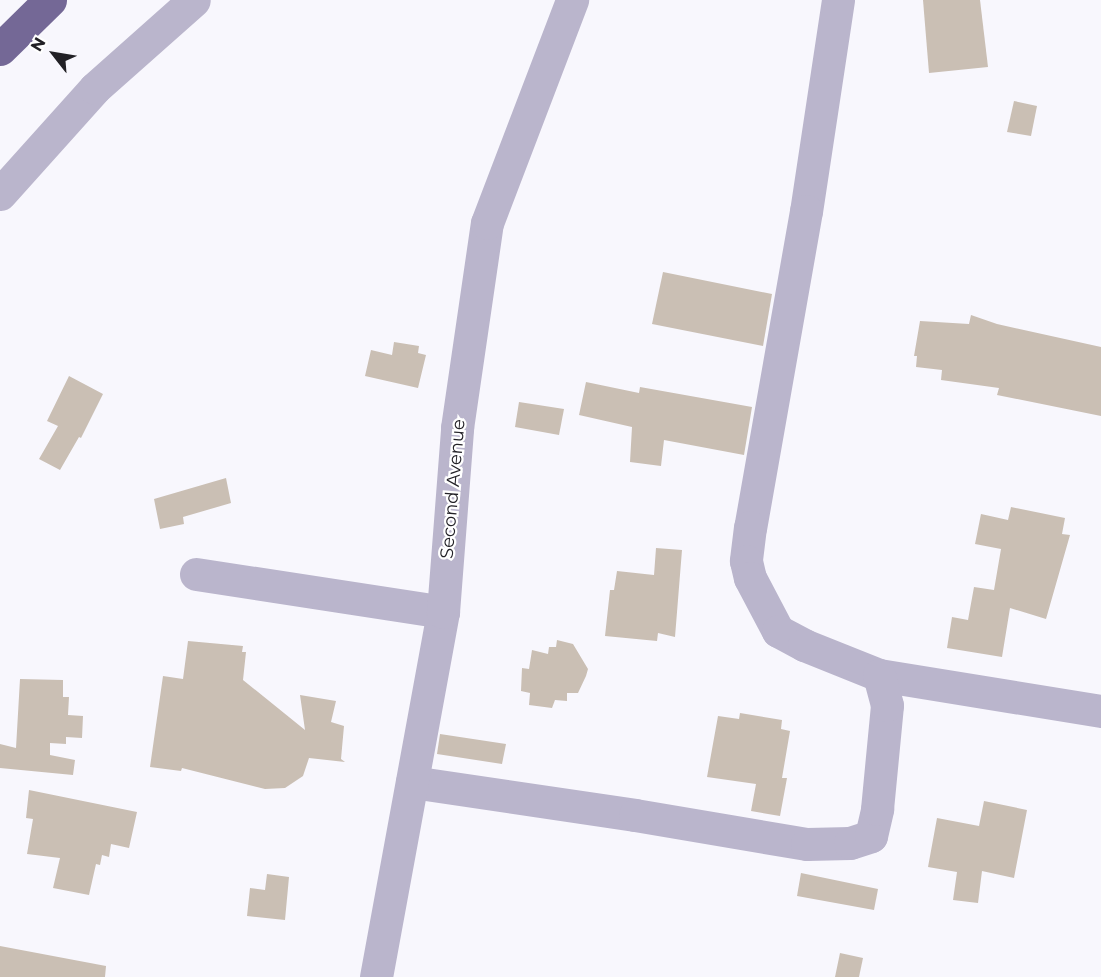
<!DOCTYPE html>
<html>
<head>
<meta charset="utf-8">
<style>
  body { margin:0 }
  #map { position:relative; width:1101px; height:977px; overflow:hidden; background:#f8f7fd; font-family:Montserrat,sans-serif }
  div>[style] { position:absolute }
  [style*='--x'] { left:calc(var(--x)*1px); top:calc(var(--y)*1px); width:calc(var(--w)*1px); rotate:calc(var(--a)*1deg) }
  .building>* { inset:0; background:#cabfb4 }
  .minor>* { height:33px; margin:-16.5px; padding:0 16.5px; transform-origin:16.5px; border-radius:16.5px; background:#bab5cc }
  .highway>* { height:33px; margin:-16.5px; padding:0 16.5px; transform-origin:16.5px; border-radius:16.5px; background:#746896 }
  span { translate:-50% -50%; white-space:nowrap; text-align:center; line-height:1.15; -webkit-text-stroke:4.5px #fff; paint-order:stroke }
  .street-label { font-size:18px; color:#222126 }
  .north { position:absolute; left:24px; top:24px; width:60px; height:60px; -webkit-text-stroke:4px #fff; paint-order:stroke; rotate:301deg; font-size:16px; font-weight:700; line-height:24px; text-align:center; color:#222126 }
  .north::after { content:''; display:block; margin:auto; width:21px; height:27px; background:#222126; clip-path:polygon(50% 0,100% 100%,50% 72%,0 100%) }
</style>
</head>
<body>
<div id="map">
  <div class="building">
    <div style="clip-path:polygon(923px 0,980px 0,988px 67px,929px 73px)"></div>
    <div style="clip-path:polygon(1014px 101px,1037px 106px,1031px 136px,1007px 132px)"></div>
    <div style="clip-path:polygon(663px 272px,772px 294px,763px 346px,652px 324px)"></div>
    <div style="clip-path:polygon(971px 315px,997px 324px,1101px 347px,1101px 416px,997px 395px,999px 388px,941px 380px,942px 370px,916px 367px,917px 356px,914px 356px,920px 321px,969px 324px)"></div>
    <div style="clip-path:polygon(394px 342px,419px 346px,418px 353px,426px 355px,418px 388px,365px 376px,371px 350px,392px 355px)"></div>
    <div style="clip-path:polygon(69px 376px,103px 394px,81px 438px,79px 437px,60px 470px,39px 459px,58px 426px,47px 421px)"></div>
    <div style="clip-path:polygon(586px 382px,639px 393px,640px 387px,752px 407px,744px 455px,664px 440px,661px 466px,630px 462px,632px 427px,579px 415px)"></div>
    <div style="clip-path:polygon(519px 402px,564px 409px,559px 435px,515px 427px)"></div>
    <div style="clip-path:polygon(226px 478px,231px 503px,183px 517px,184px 524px,160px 529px,154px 499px)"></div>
    <div style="clip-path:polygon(1011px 507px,1065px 518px,1062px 534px,1070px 535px,1046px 619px,1010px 608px,1002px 657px,947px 648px,952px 617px,968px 620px,974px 587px,994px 590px,1001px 549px,975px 544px,981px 514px,1008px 520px)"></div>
    <div style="clip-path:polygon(656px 548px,682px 550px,675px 637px,658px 633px,657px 641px,605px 636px,610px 590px,614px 590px,617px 571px,654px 575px)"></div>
    <div style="clip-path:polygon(557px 640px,573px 644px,588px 669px,586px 676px,578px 693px,567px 693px,567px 701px,555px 700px,552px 708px,529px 705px,530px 693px,521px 691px,522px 668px,529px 669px,532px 650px,548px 654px,549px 647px,556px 647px)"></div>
    <div style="clip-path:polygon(188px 641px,243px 646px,242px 652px,246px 652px,243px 680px,305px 730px,300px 695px,336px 701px,331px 722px,344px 726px,341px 759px,345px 762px,309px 758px,303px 776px,285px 788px,265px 789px,182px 768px,181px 771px,150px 767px,163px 676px,183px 679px)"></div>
    <div style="clip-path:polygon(20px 679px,63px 680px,63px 697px,69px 697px,68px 715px,83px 716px,82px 738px,66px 737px,66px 744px,50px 743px,50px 755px,75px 760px,73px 775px,0 768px,0 744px,16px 748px)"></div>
    <div style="clip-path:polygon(740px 713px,782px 720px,781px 729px,790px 731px,782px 778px,787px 778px,780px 816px,751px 811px,756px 784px,707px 777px,718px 716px,739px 719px)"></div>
    <div style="clip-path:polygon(440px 734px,506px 744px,502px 764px,437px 754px)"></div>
    <div style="clip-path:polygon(29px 790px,137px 812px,129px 848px,111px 844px,109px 857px,102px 855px,100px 865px,96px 864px,89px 895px,53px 888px,60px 858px,27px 854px,33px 819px,26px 818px)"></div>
    <div style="clip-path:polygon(984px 801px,1027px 810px,1014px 878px,982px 871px,978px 903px,953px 900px,957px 872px,928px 867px,937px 818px,979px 826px)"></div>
    <div style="clip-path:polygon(801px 873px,878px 889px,874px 910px,797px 896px)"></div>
    <div style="clip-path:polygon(267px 874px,289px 877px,285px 920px,247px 916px,250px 888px,265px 890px)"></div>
    <div style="clip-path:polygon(0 946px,106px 966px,105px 977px,0 977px)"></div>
    <div style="clip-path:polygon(840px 953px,863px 958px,859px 977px,835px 977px)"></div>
  </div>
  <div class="minor">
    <div style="--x:838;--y:0;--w:213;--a:98.6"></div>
    <div style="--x:806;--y:211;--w:321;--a:100"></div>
    <div style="--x:750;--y:527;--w:34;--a:97"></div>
    <div style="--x:746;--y:561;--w:17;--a:77"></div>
    <div style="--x:750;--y:578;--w:60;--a:62.2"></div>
    <div style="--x:778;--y:631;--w:30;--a:28"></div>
    <div style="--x:804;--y:645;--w:81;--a:21.8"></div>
    <div style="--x:879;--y:675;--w:225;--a:9.2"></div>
    <div style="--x:0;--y:194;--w:142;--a:-48.1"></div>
    <div style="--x:95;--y:88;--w:132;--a:-41.6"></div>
    <div style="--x:196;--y:574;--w:250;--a:8.7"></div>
    <div style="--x:412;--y:782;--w:225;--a:8.4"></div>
    <div style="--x:635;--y:815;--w:174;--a:9.6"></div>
    <div style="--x:807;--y:844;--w:43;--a:-1.3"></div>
    <div style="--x:850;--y:843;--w:22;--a:-18"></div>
    <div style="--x:871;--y:836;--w:28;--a:-77"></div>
    <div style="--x:877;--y:809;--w:104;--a:-84.5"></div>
    <div style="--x:887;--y:705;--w:31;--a:-105"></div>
    <div style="--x:376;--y:977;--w:371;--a:-79.6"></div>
    <div style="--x:443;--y:612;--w:185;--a:-85.6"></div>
    <div style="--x:457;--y:428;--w:207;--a:-81.7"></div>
    <div style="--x:487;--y:223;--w:239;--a:-69.1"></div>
  </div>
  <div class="highway">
    <div style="--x:0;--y:49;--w:70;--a:-44.4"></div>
  </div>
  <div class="street-label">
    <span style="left:453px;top:489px;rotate:-85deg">Second Avenue</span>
  </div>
  <div class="north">N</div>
</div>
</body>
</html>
